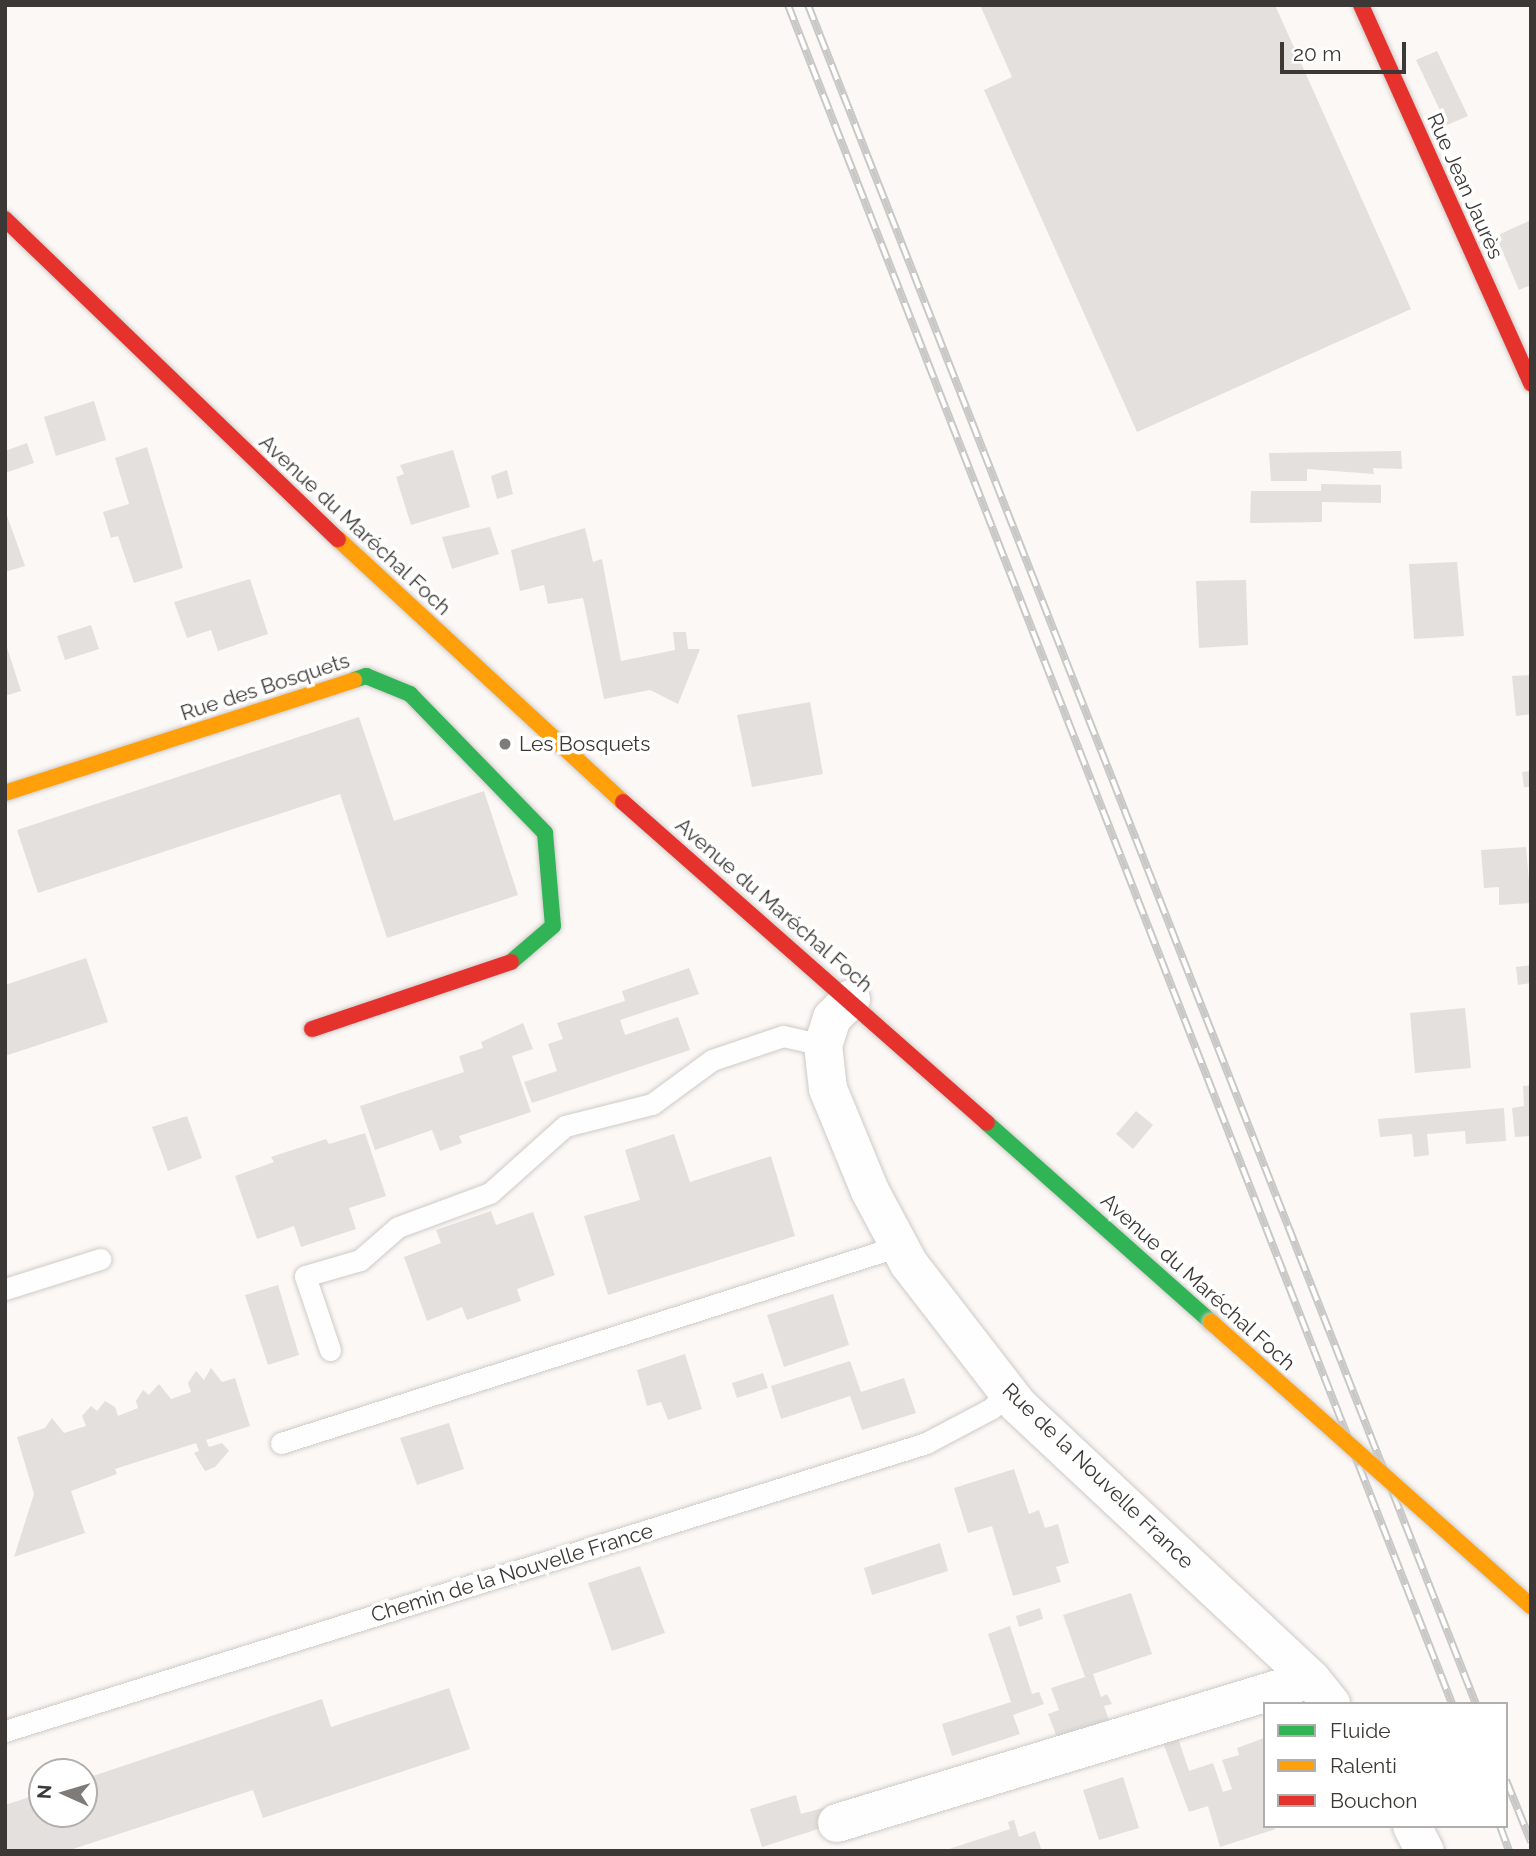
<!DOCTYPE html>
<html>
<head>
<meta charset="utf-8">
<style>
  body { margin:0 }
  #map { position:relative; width:1536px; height:1856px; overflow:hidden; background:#fcf8f5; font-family:Raleway,sans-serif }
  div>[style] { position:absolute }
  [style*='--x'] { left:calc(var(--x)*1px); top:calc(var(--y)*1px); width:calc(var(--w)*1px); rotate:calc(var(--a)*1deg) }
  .building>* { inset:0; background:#e4e0dd }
  .roads { filter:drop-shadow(0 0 2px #cecac8) drop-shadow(0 0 2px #cecac8) }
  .lane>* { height:21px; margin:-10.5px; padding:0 10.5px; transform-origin:10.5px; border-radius:10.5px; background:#fffefe }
  .street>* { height:38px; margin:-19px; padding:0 19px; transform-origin:19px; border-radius:19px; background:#fffefe }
  .fast>* { height:16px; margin:-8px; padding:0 8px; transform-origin:8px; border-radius:8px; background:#30b455 }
  .slow>* { height:16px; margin:-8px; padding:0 8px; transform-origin:8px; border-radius:8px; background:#ff9f0a }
  .jam>* { height:16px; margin:-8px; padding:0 8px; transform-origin:8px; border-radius:8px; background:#e5322d }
  .rail>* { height:8px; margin-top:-4px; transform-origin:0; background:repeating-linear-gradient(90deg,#fff 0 16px,#c8c8c6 0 32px); box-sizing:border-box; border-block:2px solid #c8c8c6 }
  .bridges { filter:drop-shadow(0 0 2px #cecac8) drop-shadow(0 0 2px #cecac8) }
  .slow-bridge>* { height:16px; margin:-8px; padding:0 8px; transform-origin:8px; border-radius:8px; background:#ff9f0a }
  .dots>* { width:19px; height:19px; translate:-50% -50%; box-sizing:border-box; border:4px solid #fff; border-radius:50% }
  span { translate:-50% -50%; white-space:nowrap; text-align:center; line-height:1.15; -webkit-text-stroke:7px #fff; paint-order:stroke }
  .street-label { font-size:21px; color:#3b3835 }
  .poi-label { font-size:21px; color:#3b3835 }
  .left { translate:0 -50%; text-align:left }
  .frame { position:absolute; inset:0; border:7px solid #3b3835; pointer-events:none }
  .legend { position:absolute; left:1263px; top:1702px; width:245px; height:126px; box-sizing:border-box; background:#fff; border:2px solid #b1afae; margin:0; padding:9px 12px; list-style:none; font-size:21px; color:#3b3835 }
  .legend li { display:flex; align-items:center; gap:14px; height:35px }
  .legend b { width:35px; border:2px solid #b1afae }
  .north { position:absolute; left:28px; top:1758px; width:70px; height:70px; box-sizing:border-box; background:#fff; border:2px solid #b1afae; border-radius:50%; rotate:274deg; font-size:19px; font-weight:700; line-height:28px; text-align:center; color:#3b3835 }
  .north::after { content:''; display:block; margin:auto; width:24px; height:32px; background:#7f7b78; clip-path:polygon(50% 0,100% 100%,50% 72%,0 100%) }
  .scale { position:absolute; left:1280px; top:42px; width:126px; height:32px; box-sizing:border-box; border:4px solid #3b3835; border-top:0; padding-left:9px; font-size:21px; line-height:24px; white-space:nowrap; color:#3b3835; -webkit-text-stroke:5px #fff; paint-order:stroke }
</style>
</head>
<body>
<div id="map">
  <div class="building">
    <div style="clip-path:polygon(980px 5px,1275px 5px,1411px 309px,1137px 432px,984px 90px,1012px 77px)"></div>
    <div style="clip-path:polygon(1437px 51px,1468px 116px,1447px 125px,1416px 60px)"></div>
    <div style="clip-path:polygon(1531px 220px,1531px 285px,1519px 290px,1496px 236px)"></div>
    <div style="clip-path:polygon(94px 401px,106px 440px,56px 456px,44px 417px)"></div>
    <div style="clip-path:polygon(27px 443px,34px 463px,5px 473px,5px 451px)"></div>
    <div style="clip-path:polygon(147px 447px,183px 568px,134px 583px,118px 536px,111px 538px,103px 512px,129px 504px,115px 458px)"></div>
    <div style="clip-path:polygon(453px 450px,470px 507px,411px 525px,396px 477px,404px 474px,400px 465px)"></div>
    <div style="clip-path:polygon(1401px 451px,1402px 469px,1373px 468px,1374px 474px,1307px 469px,1307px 481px,1271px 481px,1269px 453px)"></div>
    <div style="clip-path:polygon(507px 470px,513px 494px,497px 499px,491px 476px)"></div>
    <div style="clip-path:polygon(1321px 484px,1381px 485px,1381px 503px,1322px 502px,1322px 522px,1250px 523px,1251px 491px,1321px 491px)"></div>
    <div style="clip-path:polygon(5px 510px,25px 566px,5px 572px)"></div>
    <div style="clip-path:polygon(490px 527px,499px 554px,452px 569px,442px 537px)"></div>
    <div style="clip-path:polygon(585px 528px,593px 562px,602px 559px,621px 661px,675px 650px,673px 632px,686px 632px,688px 649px,700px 649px,678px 704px,650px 690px,604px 699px,583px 598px,548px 604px,544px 585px,520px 591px,511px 550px)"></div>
    <div style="clip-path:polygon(1457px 562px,1464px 636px,1414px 639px,1409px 564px)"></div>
    <div style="clip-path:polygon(250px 579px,268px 634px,218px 651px,211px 630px,187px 638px,174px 602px)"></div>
    <div style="clip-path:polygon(1246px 580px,1248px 645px,1199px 648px,1196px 581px)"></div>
    <div style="clip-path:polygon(91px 625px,99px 649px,65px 660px,57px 636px)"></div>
    <div style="clip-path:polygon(5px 641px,21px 691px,5px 696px)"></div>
    <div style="clip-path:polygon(1531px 675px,1531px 714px,1516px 716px,1512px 676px)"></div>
    <div style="clip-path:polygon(810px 702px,823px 774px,752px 787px,737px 715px)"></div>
    <div style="clip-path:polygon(359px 717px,394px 821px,484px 791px,518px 895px,387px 938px,340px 794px,38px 893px,17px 830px)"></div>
    <div style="clip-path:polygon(1531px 771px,1531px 787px,1524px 787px,1522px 772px)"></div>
    <div style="clip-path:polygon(1526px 847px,1531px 903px,1499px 905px,1499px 887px,1484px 888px,1481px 850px)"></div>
    <div style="clip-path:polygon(86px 958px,108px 1022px,5px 1056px,5px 985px)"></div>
    <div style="clip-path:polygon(1531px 965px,1531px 983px,1518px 985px,1516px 967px)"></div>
    <div style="clip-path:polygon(689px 968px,699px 994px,620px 1020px,625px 1035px,678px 1017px,690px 1050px,532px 1103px,524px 1082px,557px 1071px,548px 1044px,563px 1039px,557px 1023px,625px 1001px,622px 991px)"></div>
    <div style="clip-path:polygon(1465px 1008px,1471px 1068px,1415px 1073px,1410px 1013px)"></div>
    <div style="clip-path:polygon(523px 1023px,533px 1049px,512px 1056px,531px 1112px,459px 1136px,462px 1143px,440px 1151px,432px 1130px,375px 1150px,360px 1106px,464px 1072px,459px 1056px,483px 1048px,481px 1042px)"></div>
    <div style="clip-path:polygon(1531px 1085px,1531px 1136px,1515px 1137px,1512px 1108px,1524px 1106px,1523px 1086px)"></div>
    <div style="clip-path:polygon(1504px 1108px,1506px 1141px,1466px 1144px,1465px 1131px,1427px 1134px,1429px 1155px,1414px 1157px,1412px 1134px,1380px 1137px,1378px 1119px)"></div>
    <div style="clip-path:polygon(1136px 1111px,1153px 1125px,1133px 1149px,1116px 1134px)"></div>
    <div style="clip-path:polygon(187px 1116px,202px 1158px,168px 1171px,152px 1127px)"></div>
    <div style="clip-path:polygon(365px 1133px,386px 1196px,349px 1208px,356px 1229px,301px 1247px,294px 1226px,257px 1239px,235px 1176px,274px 1162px,271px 1157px,326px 1139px,329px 1144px)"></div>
    <div style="clip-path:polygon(674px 1134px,690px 1182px,771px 1156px,795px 1236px,608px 1295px,584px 1216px,640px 1200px,625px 1150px)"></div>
    <div style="clip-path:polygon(491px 1211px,496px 1225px,533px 1212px,555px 1275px,517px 1289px,521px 1301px,467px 1320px,462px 1307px,427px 1321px,404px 1257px,441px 1243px,436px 1230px)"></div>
    <div style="clip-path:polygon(278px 1285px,299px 1355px,268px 1365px,245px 1295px)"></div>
    <div style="clip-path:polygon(833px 1294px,849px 1345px,784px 1367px,767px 1315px)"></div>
    <div style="clip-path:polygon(685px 1354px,702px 1409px,668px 1420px,661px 1402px,647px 1406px,637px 1370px)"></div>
    <div style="clip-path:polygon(850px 1361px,861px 1392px,904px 1378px,916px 1413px,862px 1430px,850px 1396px,781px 1419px,771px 1386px)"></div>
    <div style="clip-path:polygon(211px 1368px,222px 1382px,235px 1378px,250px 1426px,206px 1440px,209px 1447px,222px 1443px,229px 1451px,215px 1467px,205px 1471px,194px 1453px,199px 1451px,196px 1443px,115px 1469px,117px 1474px,71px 1491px,85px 1533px,14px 1557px,34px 1494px,17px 1437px,45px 1428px,52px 1418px,64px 1433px,86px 1426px,82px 1416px,91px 1406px,97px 1411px,105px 1401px,115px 1407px,118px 1416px,138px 1408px,136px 1401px,143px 1390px,149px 1395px,159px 1384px,171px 1399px,191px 1392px,188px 1383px,196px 1371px,204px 1380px)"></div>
    <div style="clip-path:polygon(763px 1373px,768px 1388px,737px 1398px,732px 1383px)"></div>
    <div style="clip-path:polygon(449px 1423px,464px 1469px,417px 1485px,400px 1438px)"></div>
    <div style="clip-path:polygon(1014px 1469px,1029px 1514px,1039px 1510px,1045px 1528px,1058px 1524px,1069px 1563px,1056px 1567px,1061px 1582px,1013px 1596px,992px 1526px,968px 1533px,954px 1488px)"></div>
    <div style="clip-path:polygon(940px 1543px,948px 1571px,872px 1595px,864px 1568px)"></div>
    <div style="clip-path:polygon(640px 1566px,665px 1633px,612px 1651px,588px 1583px)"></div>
    <div style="clip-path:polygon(1131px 1593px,1152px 1654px,1093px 1674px,1101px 1697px,1107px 1694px,1112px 1704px,1104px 1706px,1112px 1729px,1060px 1745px,1048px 1714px,1059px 1710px,1051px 1688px,1085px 1677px,1063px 1615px)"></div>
    <div style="clip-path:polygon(1040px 1608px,1043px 1619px,1019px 1627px,1016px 1616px)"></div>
    <div style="clip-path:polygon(1010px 1626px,1032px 1694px,1039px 1692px,1044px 1704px,1013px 1715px,1020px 1734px,952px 1756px,942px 1724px,1011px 1702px,988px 1634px)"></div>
    <div style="clip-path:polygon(449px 1688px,470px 1749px,263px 1818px,253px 1790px,67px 1851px,5px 1851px,5px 1805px,42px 1793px,42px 1814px,84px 1814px,84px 1779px,322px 1699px,331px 1727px)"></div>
    <div style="clip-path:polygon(1177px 1735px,1189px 1771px,1213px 1763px,1223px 1792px,1232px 1789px,1222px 1760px,1239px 1755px,1237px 1748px,1264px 1738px,1265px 1826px,1276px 1829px,1220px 1847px,1208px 1806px,1189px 1812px,1162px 1740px)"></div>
    <div style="clip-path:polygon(1123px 1777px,1139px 1828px,1099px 1840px,1083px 1790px)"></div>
    <div style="clip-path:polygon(796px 1795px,801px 1814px,841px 1803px,837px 1823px,762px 1847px,750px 1809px)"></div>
    <div style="clip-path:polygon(1014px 1820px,1019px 1837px,1035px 1831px,1042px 1851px,943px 1851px,1010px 1829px,1008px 1822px)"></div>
  </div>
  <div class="roads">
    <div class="lane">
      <div style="--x:5;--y:1289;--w:100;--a:-17.5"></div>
      <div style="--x:330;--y:1350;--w:78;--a:-108.7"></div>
      <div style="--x:305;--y:1276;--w:57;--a:-16.2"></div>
      <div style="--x:360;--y:1260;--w:50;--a:-41"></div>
      <div style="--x:398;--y:1227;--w:98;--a:-20.3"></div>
      <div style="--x:490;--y:1193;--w:101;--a:-41.8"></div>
      <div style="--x:565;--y:1126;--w:90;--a:-14.2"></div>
      <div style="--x:652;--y:1104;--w:74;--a:-36.3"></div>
      <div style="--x:712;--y:1060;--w:75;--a:-18.7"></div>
      <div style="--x:783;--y:1036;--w:41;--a:12.7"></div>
      <div style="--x:281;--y:1443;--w:649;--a:-17.68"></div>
      <div style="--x:5;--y:1731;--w:965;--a:-17.36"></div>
      <div style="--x:926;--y:1443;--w:75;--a:-27.9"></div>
      <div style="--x:992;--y:1408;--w:23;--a:-45"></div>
    </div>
    <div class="street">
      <div style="--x:851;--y:999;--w:27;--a:135"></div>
      <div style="--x:832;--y:1018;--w:28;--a:108"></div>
      <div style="--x:823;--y:1045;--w:44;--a:83.5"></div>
      <div style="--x:828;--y:1089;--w:110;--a:67.6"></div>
      <div style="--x:870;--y:1191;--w:83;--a:61.9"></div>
      <div style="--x:909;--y:1264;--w:178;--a:52.3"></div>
      <div style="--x:1018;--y:1405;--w:401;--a:43.1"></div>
      <div style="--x:1311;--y:1679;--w:32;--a:51"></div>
      <div style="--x:837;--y:1823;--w:495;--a:-16.9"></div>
      <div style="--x:1412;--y:1826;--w:28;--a:63"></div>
    </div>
    <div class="fast">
      <div style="--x:354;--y:680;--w:13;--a:-18"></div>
      <div style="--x:366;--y:676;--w:48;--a:22.2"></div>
      <div style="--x:410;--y:694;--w:194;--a:45.8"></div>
      <div style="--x:545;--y:833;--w:93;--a:85.1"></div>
      <div style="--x:553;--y:926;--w:55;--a:139.4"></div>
      <div style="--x:987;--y:1123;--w:300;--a:41.6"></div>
    </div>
    <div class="slow">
      <div style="--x:338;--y:539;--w:388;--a:42.7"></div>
      <div style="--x:5;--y:793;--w:367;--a:-17.9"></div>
    </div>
    <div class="jam">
      <div style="--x:1361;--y:5;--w:415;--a:65.8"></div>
      <div style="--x:5;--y:219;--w:462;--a:43.9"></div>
      <div style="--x:623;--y:802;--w:485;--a:41.4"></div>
      <div style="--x:312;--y:1029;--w:210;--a:-18.6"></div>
    </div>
  </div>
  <div class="rail">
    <div style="--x:788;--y:5;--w:1824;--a:68.65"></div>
    <div style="--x:808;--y:5;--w:1826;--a:68.54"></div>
    <div style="--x:1506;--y:1780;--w:67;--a:68"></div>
    <div style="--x:1500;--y:1826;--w:27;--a:70"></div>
  </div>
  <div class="bridges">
    <div class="slow-bridge">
      <div style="--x:1211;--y:1322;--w:428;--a:41.6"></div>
    </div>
  </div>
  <div class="dots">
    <div style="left:505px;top:744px;background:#7f7b78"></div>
  </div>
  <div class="street-label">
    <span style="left:1465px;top:186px;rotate:66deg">Rue Jean Jaurès</span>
    <span style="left:355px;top:525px;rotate:43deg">Avenue du Maréchal Foch</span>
    <span style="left:265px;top:687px;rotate:-18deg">Rue des Bosquets</span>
    <span style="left:774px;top:905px;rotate:41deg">Avenue du Maréchal Foch</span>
    <span style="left:1198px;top:1282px;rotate:42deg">Avenue du Maréchal Foch</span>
    <span style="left:1098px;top:1476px;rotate:44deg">Rue de la Nouvelle France</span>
    <span style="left:512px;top:1573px;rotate:-17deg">Chemin de la Nouvelle France</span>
  </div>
  <div class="poi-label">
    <span class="left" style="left:519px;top:744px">Les Bosquets</span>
  </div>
  <div class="frame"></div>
  <ul class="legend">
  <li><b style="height:9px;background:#30b455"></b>Fluide</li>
  <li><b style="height:9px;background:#ff9f0a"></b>Ralenti</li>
  <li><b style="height:9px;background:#e5322d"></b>Bouchon</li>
  </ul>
  <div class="north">N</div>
  <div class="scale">20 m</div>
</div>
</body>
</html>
